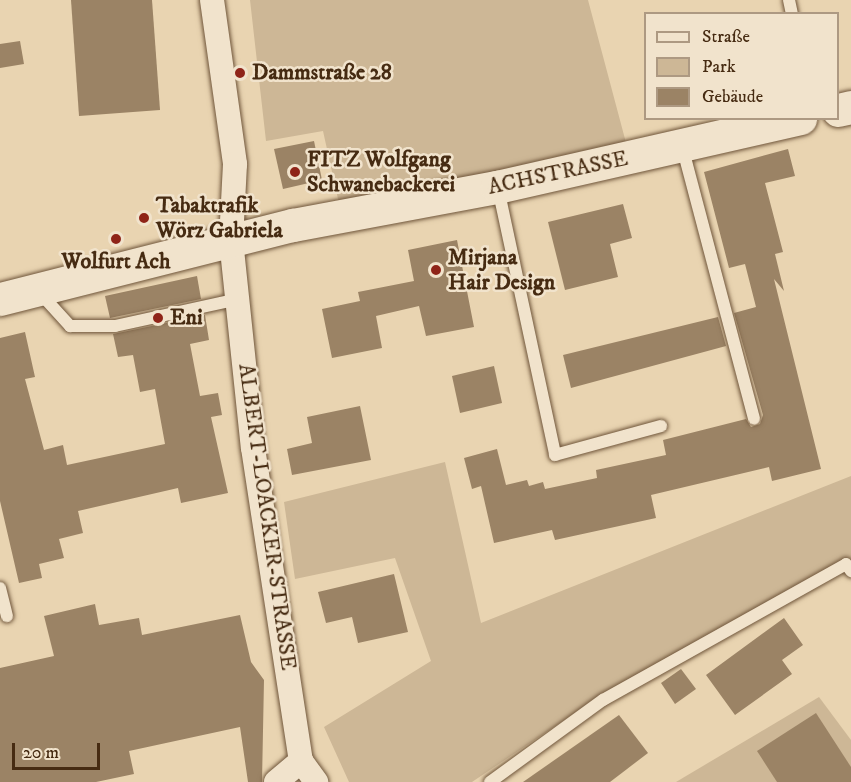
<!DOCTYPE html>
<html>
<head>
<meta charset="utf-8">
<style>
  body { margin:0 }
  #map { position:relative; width:851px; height:782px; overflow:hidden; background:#e9d4b1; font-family:"IM FELL DW Pica",serif }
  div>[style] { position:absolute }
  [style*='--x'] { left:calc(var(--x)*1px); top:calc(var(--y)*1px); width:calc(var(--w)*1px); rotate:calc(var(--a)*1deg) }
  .green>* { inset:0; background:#cdb796 }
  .building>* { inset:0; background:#9b8365 }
  .roads { filter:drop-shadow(0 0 2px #6f553a) drop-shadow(0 0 2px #6f553a) }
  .lane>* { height:12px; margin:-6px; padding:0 6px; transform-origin:6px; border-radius:6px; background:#f1e3cc }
  .street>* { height:24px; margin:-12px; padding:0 12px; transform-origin:12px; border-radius:12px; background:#f1e3cc }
  .secondary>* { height:33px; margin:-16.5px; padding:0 16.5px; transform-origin:16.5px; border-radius:16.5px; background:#f1e3cc }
  .dots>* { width:16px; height:16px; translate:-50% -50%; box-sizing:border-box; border:3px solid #f1e3cc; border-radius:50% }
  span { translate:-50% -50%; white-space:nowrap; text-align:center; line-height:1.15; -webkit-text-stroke:5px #f1e3cc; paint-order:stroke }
  .poi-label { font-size:22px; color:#462b12; font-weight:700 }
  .left { translate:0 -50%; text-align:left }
  .street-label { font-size:22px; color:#462b12 }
  .legend { position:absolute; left:644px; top:12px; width:195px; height:108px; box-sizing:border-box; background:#f1e3cc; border:2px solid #ad9982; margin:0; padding:8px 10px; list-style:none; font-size:18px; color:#462b12 }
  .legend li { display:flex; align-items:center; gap:12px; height:30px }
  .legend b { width:30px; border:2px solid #ad9982 }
  .scale { position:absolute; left:12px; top:743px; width:88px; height:27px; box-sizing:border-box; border:3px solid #462b12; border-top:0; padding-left:8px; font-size:18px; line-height:21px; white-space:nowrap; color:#462b12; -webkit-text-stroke:4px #f1e3cc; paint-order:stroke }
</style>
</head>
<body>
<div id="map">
  <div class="green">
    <div style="clip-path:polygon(250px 0,588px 0,629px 154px,342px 217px,323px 131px,266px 141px)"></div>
    <div style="clip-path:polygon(445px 462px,481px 623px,851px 476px,851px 570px,846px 565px,600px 696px,472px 782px,349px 782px,324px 727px,431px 661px,395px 558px,295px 579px,284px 502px)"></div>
    <div style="clip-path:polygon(819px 697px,851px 740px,851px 782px,676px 782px)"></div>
  </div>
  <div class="building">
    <div style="clip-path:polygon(71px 0,152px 0,160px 110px,79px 116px)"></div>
    <div style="clip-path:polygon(20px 41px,24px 64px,0 68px,0 44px)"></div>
    <div style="clip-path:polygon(314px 141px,322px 180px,283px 189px,274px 149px)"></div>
    <div style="clip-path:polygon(788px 149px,795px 176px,765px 183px,783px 252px,775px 254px,784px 291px,774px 279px,821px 469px,772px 481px,769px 467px,651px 495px,656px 518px,555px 540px,552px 530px,494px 543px,481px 486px,472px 489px,464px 458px,497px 449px,506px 485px,527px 480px,529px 486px,543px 482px,545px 489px,597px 478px,596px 470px,666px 455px,663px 440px,746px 419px,751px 427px,760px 424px,763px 415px,734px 313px,756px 307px,745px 264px,729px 268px,704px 172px)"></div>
    <div style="clip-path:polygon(623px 204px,632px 238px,610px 244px,618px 277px,565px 290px,548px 222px)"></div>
    <div style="clip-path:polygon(457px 240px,474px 327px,426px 336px,419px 306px,376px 316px,382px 348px,332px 358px,322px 309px,360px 301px,358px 292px,414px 281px,408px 250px)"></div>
    <div style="clip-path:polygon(197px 276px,201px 299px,110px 318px,105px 296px)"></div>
    <div style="clip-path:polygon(205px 315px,209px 340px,190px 344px,200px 396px,218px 393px,222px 415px,211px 417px,228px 493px,181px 503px,178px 488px,78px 511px,83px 533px,59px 539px,64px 558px,39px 564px,42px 578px,19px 583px,0 501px,0 338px,25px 332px,35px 377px,25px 379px,44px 450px,63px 445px,67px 465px,165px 444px,155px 389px,140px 392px,133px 355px,118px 357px,113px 334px)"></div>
    <div style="clip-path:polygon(718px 317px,726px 346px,571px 388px,563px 355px)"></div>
    <div style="clip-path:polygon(494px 366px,502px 403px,460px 413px,452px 376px)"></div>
    <div style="clip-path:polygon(360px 406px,371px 460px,292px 475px,287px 449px,312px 443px,307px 417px)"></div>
    <div style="clip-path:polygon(394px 574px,408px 632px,358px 643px,352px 617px,326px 623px,318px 592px)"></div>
    <div style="clip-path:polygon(95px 604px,99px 625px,139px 618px,142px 635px,240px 615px,251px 662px,264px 680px,262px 782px,248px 782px,240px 727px,129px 751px,134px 774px,96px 782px,0 782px,0 668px,54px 656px,44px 616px)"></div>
    <div style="clip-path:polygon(784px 618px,803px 645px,782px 660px,792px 674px,735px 715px,706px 675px)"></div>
    <div style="clip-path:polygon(681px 669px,696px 689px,675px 704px,661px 683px)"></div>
    <div style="clip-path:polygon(816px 713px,851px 767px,851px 782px,777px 782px,757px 751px)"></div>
    <div style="clip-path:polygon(619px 715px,648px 753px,610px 782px,523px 782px)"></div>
  </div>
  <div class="roads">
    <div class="lane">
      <div style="--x:789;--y:0;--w:14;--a:78"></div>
      <div style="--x:682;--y:146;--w:282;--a:75.2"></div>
      <div style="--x:498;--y:188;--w:273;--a:77.9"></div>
      <div style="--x:555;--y:455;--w:110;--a:-15.3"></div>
      <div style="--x:40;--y:293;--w:45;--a:47.7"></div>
      <div style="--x:70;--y:326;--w:45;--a:0"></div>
      <div style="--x:115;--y:326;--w:127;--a:-12.3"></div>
      <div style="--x:0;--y:588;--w:29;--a:76"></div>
      <div style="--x:490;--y:782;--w:140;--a:-36"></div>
      <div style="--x:603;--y:700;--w:278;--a:-29.2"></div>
      <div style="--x:846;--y:564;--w:9;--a:54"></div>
    </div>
    <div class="street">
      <div style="--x:212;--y:0;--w:166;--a:82"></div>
      <div style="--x:235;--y:164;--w:76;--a:93"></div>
      <div style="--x:231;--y:240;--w:209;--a:84"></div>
      <div style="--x:253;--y:448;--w:317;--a:81.3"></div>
      <div style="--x:301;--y:761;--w:26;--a:54"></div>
      <div style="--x:276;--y:782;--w:33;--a:-40"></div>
    </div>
    <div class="secondary">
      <div style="--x:838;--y:110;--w:13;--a:-13"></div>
      <div style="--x:0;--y:299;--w:302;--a:-14.2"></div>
      <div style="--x:293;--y:225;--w:208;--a:-10.6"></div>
      <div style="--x:497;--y:187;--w:311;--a:-12.8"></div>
    </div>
  </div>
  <div class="dots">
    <div style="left:240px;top:73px;background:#8f2418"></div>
    <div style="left:295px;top:172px;background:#8f2418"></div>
    <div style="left:144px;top:218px;background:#8f2418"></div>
    <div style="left:116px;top:239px;background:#8f2418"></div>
    <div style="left:436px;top:270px;background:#8f2418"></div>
    <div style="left:158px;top:318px;background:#8f2418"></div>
  </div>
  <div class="poi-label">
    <span class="left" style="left:252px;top:73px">Dammstraße 28</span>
    <span class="left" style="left:307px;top:172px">FITZ Wolfgang<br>Schwanebackerei</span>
    <span class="left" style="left:156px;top:218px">Tabaktrafik<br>Wörz Gabriela</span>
    <span class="left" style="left:448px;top:270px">Mirjana<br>Hair Design</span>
    <span style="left:116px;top:262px">Wolfurt Ach</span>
    <span class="left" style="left:170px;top:318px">Eni</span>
  </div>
  <div class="street-label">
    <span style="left:558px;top:173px;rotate:-12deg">ACHSTRASSE</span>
    <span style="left:267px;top:517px;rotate:82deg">ALBERT-LOACKER-STRASSE</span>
  </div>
  <ul class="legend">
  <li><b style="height:8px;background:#f1e3cc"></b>Straße</li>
  <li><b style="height:16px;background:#cdb796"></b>Park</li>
  <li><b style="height:16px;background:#9b8365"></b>Gebäude</li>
  </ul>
  <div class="scale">20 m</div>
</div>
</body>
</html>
